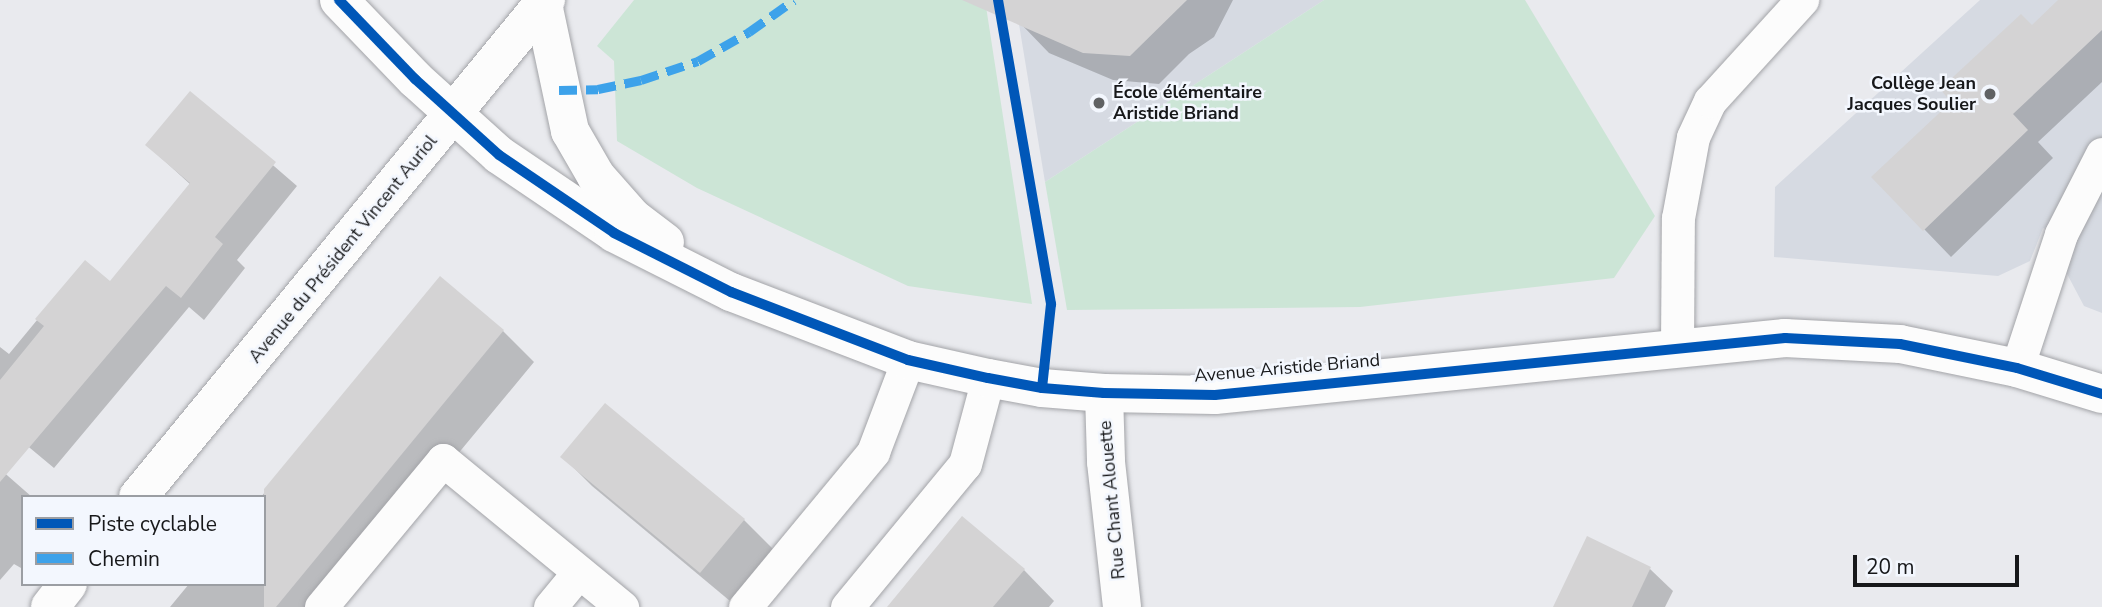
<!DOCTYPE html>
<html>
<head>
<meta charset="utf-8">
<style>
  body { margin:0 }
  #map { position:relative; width:2102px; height:607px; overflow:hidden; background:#e9eaee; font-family:"Nunito Sans",sans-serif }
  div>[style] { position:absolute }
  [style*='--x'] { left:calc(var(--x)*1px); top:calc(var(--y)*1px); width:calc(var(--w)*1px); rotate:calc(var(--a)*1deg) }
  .built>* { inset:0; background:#d6dae2 }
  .green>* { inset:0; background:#cce5d6 }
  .shadow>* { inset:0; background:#0003 }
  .building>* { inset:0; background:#d4d3d4 }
  .roads { filter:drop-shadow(0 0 2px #a3a4a8) drop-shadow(0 0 2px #a3a4a8) }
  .lane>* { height:33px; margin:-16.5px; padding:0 16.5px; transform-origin:16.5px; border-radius:16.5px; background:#fcfcfc }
  .street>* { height:38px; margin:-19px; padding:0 19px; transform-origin:19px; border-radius:19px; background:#fcfcfc }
  .secondary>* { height:38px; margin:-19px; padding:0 19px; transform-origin:19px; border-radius:19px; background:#fcfcfc }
  .quiet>* { height:9px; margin-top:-4.5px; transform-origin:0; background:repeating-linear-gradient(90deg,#3da2ea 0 18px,transparent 0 27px) }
  .cycleway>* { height:10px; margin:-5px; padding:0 5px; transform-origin:5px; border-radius:5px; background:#0057b8 }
  .dots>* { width:19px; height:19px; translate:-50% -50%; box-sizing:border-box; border:4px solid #f3f7fe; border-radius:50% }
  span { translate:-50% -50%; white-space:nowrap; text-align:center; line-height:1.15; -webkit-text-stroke:5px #f3f7fe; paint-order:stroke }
  .poi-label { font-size:18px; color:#17181a; font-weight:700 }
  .right { translate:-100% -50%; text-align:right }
  .left { translate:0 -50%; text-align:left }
  .street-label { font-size:18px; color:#17181a }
  .legend { position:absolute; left:21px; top:495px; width:245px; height:91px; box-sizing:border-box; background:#f3f7fe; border:2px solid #9b9ea3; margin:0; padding:9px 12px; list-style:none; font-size:21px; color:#17181a }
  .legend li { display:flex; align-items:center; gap:14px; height:35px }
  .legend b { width:35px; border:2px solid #9b9ea3 }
  .scale { position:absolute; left:1853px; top:555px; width:166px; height:32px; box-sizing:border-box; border:4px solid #17181a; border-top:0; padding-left:9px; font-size:21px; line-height:24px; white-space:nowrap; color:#17181a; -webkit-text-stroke:5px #f3f7fe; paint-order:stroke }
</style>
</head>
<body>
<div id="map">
  <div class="built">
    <div style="clip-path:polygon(1015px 0,1324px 0,1045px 182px)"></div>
    <div style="clip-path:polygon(1980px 0,2102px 0,2102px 313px,2084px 306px,2066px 272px,2077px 240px,2043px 228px,2030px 261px,1998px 276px,1774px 257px,1775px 187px)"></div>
  </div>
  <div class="green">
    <div style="clip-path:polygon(634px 0,985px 0,1032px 304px,908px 286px,697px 188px,617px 141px,614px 61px,597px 46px)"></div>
    <div style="clip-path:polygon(1324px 0,1525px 0,1655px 216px,1614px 278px,1360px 307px,1067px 310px,1045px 182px)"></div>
  </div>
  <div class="shadow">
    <div style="clip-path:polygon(1017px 0,1233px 0,1214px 37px,1189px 54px,1159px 84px,1113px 80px,1049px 53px,1021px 24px)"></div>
    <div style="clip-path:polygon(2060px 0,2102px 0,2102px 82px,2038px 142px,2053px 158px,1951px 257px,1874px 177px)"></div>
    <div style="clip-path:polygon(190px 93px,297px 186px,237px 260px,245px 268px,204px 320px,189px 307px,54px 468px,0 423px,0 347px,9px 354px,85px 262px,110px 283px,191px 185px,147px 145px)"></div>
    <div style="clip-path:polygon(440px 279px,503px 331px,534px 362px,331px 607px,170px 607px,189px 584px,264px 584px,264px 497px,261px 497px)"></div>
    <div style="clip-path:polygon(563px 457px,744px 520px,773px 549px,730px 601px,592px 486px)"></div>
    <div style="clip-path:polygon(0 469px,32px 497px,23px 497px,23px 565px,21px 568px,14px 564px,0 580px)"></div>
    <div style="clip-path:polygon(1650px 569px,1673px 591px,1665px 607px,1555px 607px)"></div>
    <div style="clip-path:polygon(1024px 570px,1054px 601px,1049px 607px,889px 607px)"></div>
  </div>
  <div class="building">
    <div style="clip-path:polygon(962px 0,1187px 0,1130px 56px,1083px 53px)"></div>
    <div style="clip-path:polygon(2058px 0,2102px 0,2102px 30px,2013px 114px,2028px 130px,1923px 231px,1871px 177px,1951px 102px,1940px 89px,2021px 14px,2032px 25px)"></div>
    <div style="clip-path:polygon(190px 91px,276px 162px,215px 237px,223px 244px,181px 298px,166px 286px,0 482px,0 380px,44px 326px,35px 319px,85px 260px,110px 281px,190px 183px,145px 145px)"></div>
    <div style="clip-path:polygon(440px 276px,504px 330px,276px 607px,264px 607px,264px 489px)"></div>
    <div style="clip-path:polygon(605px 403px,745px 519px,700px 573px,560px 457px)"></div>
    <div style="clip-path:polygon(962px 516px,1025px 569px,993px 607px,887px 607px)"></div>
    <div style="clip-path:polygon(1587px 536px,1651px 567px,1632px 607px,1553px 607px)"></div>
  </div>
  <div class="roads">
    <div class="lane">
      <div style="--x:1677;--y:347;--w:129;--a:-89.6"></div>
      <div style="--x:1678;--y:218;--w:82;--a:-79.5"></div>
      <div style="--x:1693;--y:137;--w:40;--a:-65"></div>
      <div style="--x:1710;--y:101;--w:137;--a:-47.7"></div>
      <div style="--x:2017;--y:368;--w:141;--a:-71.8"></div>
      <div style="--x:2061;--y:234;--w:90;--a:-62.9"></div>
      <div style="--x:321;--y:607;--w:191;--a:-50.3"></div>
      <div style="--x:443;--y:460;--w:232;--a:39.4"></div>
      <div style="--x:550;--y:607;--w:45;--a:-50.4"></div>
      <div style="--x:745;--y:607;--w:201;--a:-50.4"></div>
      <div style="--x:873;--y:452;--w:98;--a:-69.2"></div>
      <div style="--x:847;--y:607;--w:185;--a:-50.5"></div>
      <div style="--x:965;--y:464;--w:89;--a:-75"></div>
    </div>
    <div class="street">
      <div style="--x:1104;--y:393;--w:69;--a:88.3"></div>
      <div style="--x:1106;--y:462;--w:146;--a:83.7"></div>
    </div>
    <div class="secondary">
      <div style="--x:339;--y:0;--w:110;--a:46.1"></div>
      <div style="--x:415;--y:79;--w:113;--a:42.1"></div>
      <div style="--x:499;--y:155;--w:139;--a:34.1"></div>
      <div style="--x:614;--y:233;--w:131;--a:26.8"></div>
      <div style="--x:731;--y:292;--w:190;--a:21"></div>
      <div style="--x:908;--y:360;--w:82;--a:12.7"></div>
      <div style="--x:988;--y:378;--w:55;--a:10.5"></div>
      <div style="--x:1042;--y:388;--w:62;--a:4.6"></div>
      <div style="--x:1104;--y:393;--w:111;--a:1"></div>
      <div style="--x:1215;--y:395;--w:573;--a:-5.71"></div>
      <div style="--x:1785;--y:338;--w:115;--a:3"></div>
      <div style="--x:1900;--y:344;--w:119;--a:11.6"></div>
      <div style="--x:2017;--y:368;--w:89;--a:17"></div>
      <div style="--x:543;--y:4;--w:130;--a:78"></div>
      <div style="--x:570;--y:131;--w:52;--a:60"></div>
      <div style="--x:596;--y:176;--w:56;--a:48.6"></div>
      <div style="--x:633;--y:218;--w:40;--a:37"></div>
      <div style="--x:138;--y:497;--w:643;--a:-50.62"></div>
      <div style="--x:50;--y:607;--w:29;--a:-52"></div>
    </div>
  </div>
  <div class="quiet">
    <div style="--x:559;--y:90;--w:39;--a:-1"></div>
    <div style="--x:598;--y:89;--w:44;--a:-11.8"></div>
    <div style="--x:641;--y:80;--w:60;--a:-18.4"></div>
    <div style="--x:698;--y:61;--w:59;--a:-29.6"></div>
    <div style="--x:749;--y:32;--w:55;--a:-35.4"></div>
  </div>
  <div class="cycleway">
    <div style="--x:339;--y:0;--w:110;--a:46.1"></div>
    <div style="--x:415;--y:79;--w:113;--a:42.1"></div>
    <div style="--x:499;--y:155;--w:139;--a:34.1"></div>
    <div style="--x:614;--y:233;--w:131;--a:26.8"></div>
    <div style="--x:731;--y:292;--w:190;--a:21"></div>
    <div style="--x:908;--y:360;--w:82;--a:12.7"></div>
    <div style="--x:988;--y:378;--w:55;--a:10.5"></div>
    <div style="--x:1042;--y:388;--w:62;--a:4.6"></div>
    <div style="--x:1104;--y:393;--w:111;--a:1"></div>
    <div style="--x:1215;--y:395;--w:573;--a:-5.71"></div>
    <div style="--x:1785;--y:338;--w:115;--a:3"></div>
    <div style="--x:1900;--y:344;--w:119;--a:11.6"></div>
    <div style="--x:2017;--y:368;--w:89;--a:17"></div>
    <div style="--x:998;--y:0;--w:309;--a:80.1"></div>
    <div style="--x:1051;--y:304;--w:84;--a:96.1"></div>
  </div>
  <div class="dots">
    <div style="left:1990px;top:94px;background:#606264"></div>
    <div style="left:1099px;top:103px;background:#606264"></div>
  </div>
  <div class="poi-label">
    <span class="right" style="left:1976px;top:94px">Collège Jean<br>Jacques Soulier</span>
    <span class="left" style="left:1113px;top:103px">École élémentaire<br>Aristide Briand</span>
  </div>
  <div class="street-label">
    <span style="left:343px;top:249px;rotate:-51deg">Avenue du Président Vincent Auriol</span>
    <span style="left:1287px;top:368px;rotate:-5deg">Avenue Aristide Briand</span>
    <span style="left:1112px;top:500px;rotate:-95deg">Rue Chant Alouette</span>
  </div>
  <ul class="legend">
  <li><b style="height:9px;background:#0057b8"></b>Piste cyclable</li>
  <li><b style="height:9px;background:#3da2ea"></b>Chemin</li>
  </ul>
  <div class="scale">20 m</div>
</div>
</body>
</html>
